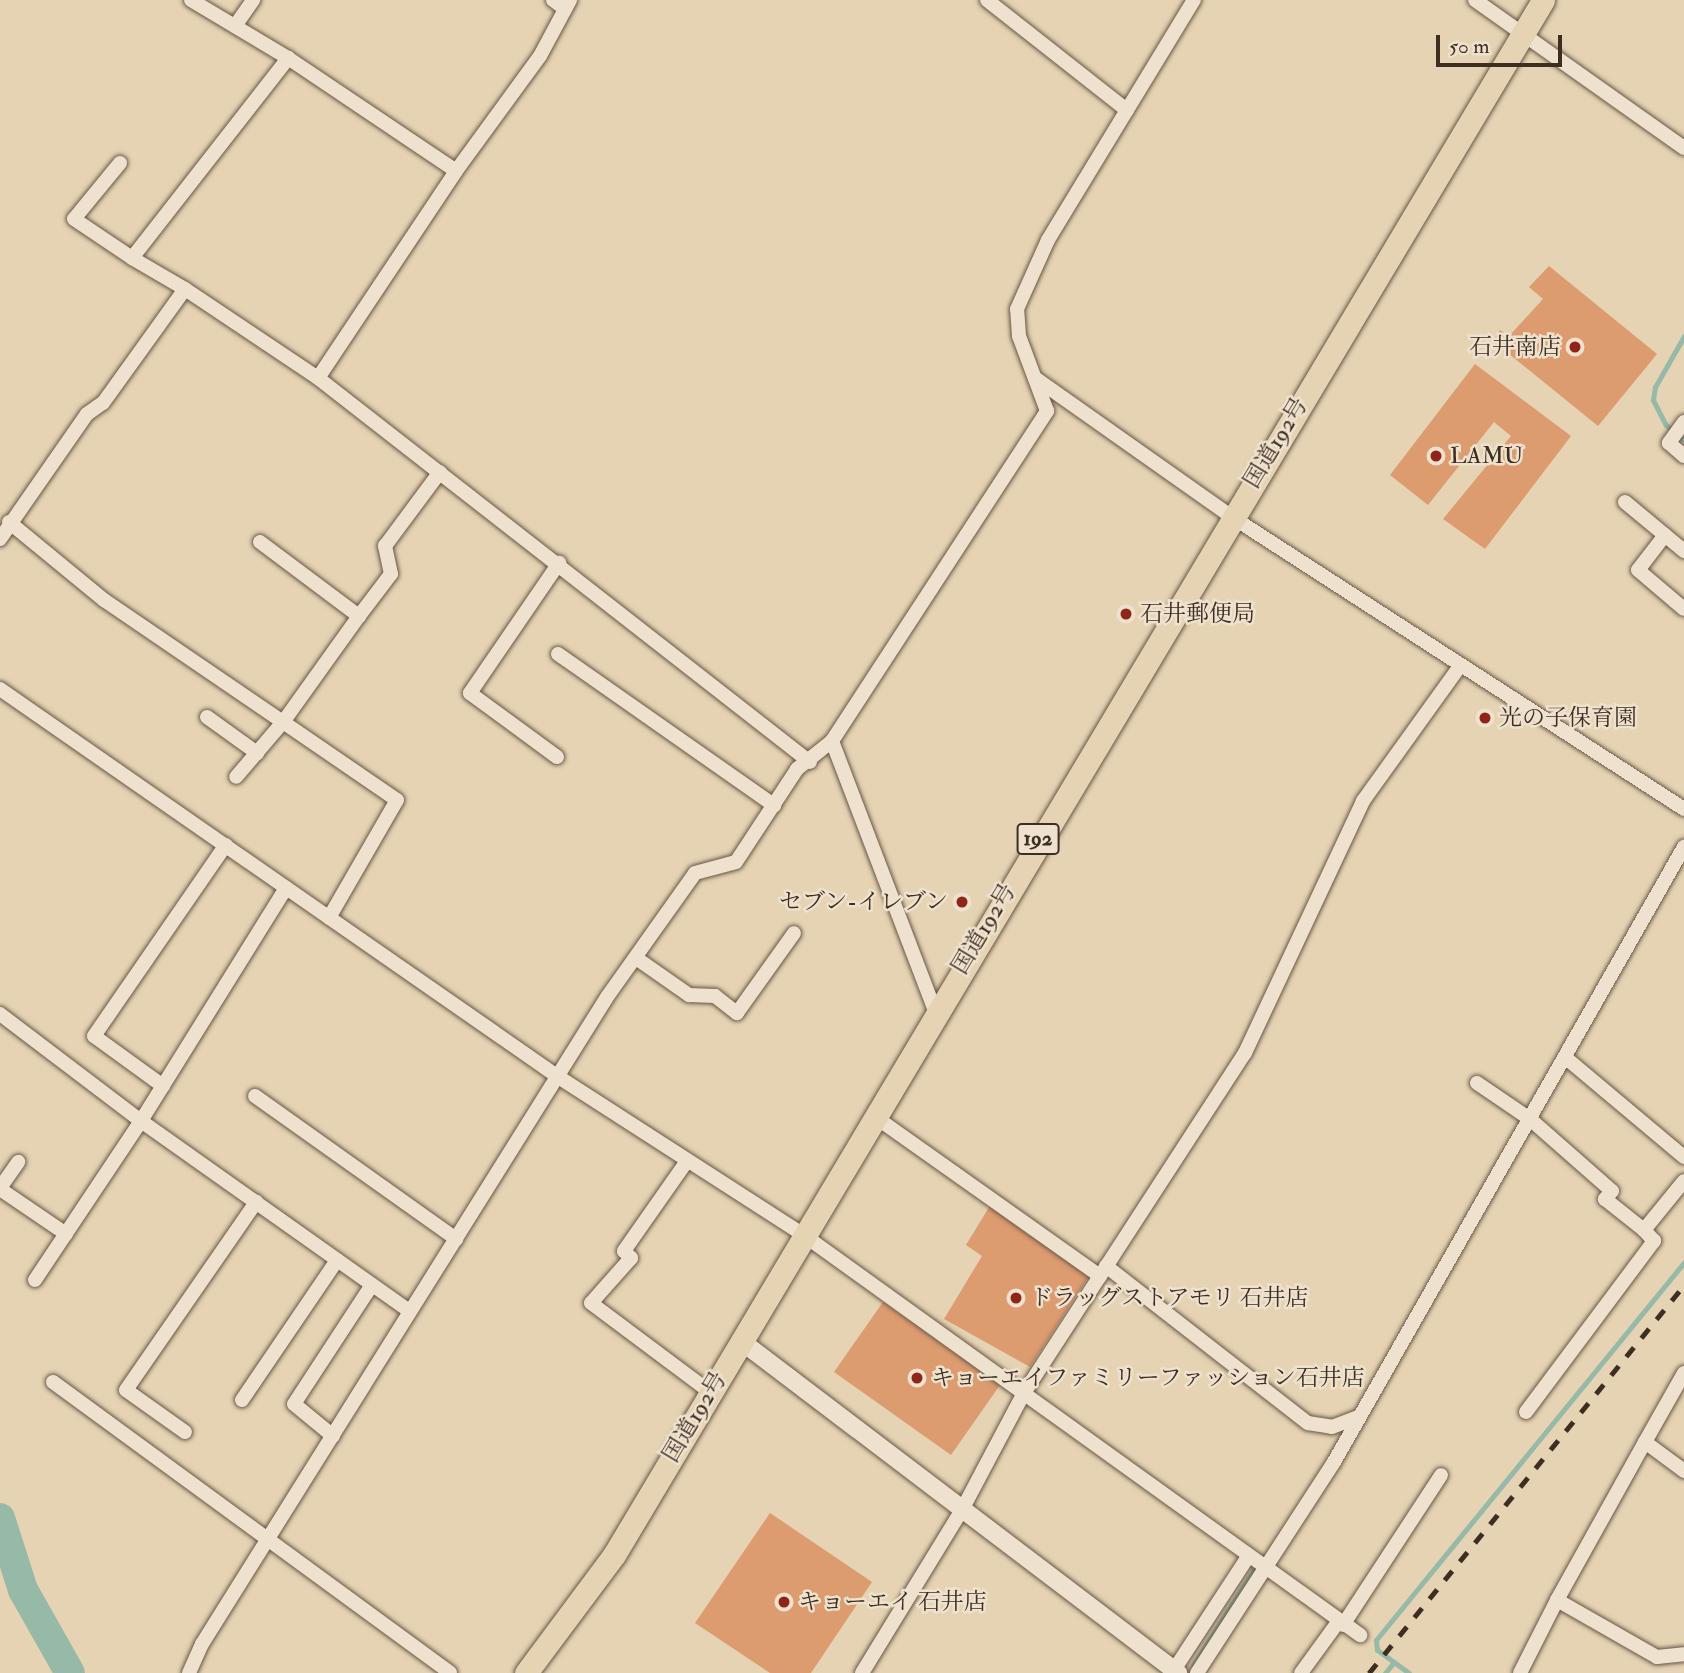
<!DOCTYPE html>
<html>
<head>
<meta charset="utf-8">
<style>
  body { margin:0 }
  #map { position:relative; width:1684px; height:1673px; overflow:hidden; background:#e5d3b3; font-family:"IM FELL Double Pica","Noto Serif JP",serif }
  div>[style] { position:absolute }
  [style*='--x'] { left:calc(var(--x)*1px); top:calc(var(--y)*1px); width:calc(var(--w)*1px); rotate:calc(var(--a)*1deg) }
  .stream>* { height:5px; margin:-2.5px; padding:0 2.5px; transform-origin:2.5px; border-radius:2.5px; background:#97b9a7 }
  .river>* { height:30px; margin:-15px; padding:0 15px; transform-origin:15px; border-radius:15px; background:#97b9a7 }
  .building>* { inset:0; background:#dd9b70 }
  .roads { filter:drop-shadow(0 0 2px #685646) drop-shadow(0 0 2px #685646) }
  .minor>* { height:14px; margin:-7px; padding:0 7px; transform-origin:7px; border-radius:7px; background:#eee2ce }
  .tertiary>* { height:18px; margin:-9px; padding:0 9px; transform-origin:9px; border-radius:9px; background:#eee2ce }
  .trunk>* { height:23px; margin:-11.5px; padding:0 11.5px; transform-origin:11.5px; border-radius:11.5px; background:#e5d3b3 }
  .rail>* { height:5px; margin-top:-2.5px; transform-origin:0; background:repeating-linear-gradient(90deg,#3e2d21 0 12px,transparent 0 24px) }
  .dots>* { width:19px; height:19px; translate:-50% -50%; box-sizing:border-box; border:4px solid #eee2ce; border-radius:50% }
  span { translate:-50% -50%; white-space:nowrap; text-align:center; line-height:1.15; -webkit-text-stroke:5px #eee2ce; paint-order:stroke }
  .shield-label span { padding:2px 5px; background:#eee2ce; border:2px solid; border-radius:5px; -webkit-text-stroke-width:0 }
  .shield-label { font-size:21px; color:#3e2d21; font-weight:700 }
  .poi-label { font-size:23px; color:#3e2d21 }
  .right { translate:-100% -50%; text-align:right }
  .left { translate:0 -50%; text-align:left }
  .street-label { font-size:23px; color:#3e2d21 }
  .scale { position:absolute; left:1436px; top:35px; width:126px; height:32px; box-sizing:border-box; border:4px solid #3e2d21; border-top:0; padding-left:9px; font-size:21px; line-height:24px; white-space:nowrap; color:#3e2d21; -webkit-text-stroke:5px #eee2ce; paint-order:stroke }
</style>
</head>
<body>
<div id="map">
  <div class="stream">
    <div style="--x:1684;--y:336;--w:59;--a:119.6"></div>
    <div style="--x:1655;--y:387;--w:13;--a:99"></div>
    <div style="--x:1653;--y:400;--w:28;--a:63"></div>
    <div style="--x:1666;--y:425;--w:23;--a:40"></div>
    <div style="--x:1193;--y:1665;--w:114;--a:-57.6"></div>
    <div style="--x:1385;--y:1673;--w:14;--a:-51"></div>
    <div style="--x:1409;--y:1673;--w:39;--a:-144"></div>
    <div style="--x:1377;--y:1650;--w:10;--a:-96"></div>
    <div style="--x:1376;--y:1640;--w:488;--a:-50.8"></div>
  </div>
  <div class="river">
    <div style="--x:0;--y:1518;--w:76;--a:72.3"></div>
    <div style="--x:23;--y:1590;--w:95;--a:60.5"></div>
  </div>
  <div class="building">
    <div style="clip-path:polygon(1549px 266px,1657px 354px,1598px 426px,1493px 341px,1500px 330px,1509px 336px,1543px 299px,1529px 287px)"></div>
    <div style="clip-path:polygon(1475px 364px,1571px 436px,1485px 549px,1443px 519px,1511px 436px,1494px 422px,1428px 505px,1390px 475px)"></div>
    <div style="clip-path:polygon(991px 1204px,1089px 1276px,1030px 1367px,944px 1319px,982px 1256px,966px 1245px)"></div>
    <div style="clip-path:polygon(883px 1302px,1000px 1385px,951px 1455px,834px 1372px)"></div>
    <div style="clip-path:polygon(770px 1513px,872px 1582px,811px 1673px,770px 1673px,695px 1623px)"></div>
  </div>
  <div class="roads">
    <div class="minor">
      <div style="--x:191;--y:0;--w:113;--a:30.9"></div>
      <div style="--x:288;--y:58;--w:202;--a:33.9"></div>
      <div style="--x:553;--y:0;--w:15;--a:37"></div>
      <div style="--x:987;--y:0;--w:178;--a:38.2"></div>
      <div style="--x:1475;--y:0;--w:256;--a:35.3"></div>
      <div style="--x:235;--y:26;--w:32;--a:-55"></div>
      <div style="--x:120;--y:163;--w:72;--a:129.4"></div>
      <div style="--x:74;--y:219;--w:70;--a:33.9"></div>
      <div style="--x:185;--y:289;--w:61;--a:-149.7"></div>
      <div style="--x:132;--y:258;--w:254;--a:-52"></div>
      <div style="--x:318;--y:378;--w:249;--a:-56.3"></div>
      <div style="--x:456;--y:171;--w:142;--a:-53.9"></div>
      <div style="--x:540;--y:56;--w:64;--a:-61.8"></div>
      <div style="--x:1035;--y:378;--w:241;--a:35.2"></div>
      <div style="--x:1232;--y:517;--w:538;--a:32.86"></div>
      <div style="--x:1684;--y:422;--w:26;--a:126"></div>
      <div style="--x:1669;--y:443;--w:20;--a:41"></div>
      <div style="--x:1625;--y:502;--w:77;--a:39.7"></div>
      <div style="--x:9;--y:522;--w:123;--a:39.4"></div>
      <div style="--x:104;--y:600;--w:217;--a:34.3"></div>
      <div style="--x:283;--y:722;--w:72;--a:130.5"></div>
      <div style="--x:1665;--y:535;--w:44;--a:127.6"></div>
      <div style="--x:1638;--y:570;--w:60;--a:40.3"></div>
      <div style="--x:0;--y:539;--w:152;--a:-55.2"></div>
      <div style="--x:87;--y:414;--w:19;--a:-35"></div>
      <div style="--x:103;--y:403;--w:140;--a:-54.3"></div>
      <div style="--x:185;--y:289;--w:160;--a:33.8"></div>
      <div style="--x:318;--y:378;--w:624;--a:37.97"></div>
      <div style="--x:260;--y:542;--w:124;--a:36.8"></div>
      <div style="--x:359;--y:616;--w:130;--a:125.6"></div>
      <div style="--x:283;--y:722;--w:138;--a:34.4"></div>
      <div style="--x:397;--y:800;--w:136;--a:120"></div>
      <div style="--x:359;--y:616;--w:53;--a:-52.7"></div>
      <div style="--x:391;--y:574;--w:29;--a:-102"></div>
      <div style="--x:385;--y:546;--w:92;--a:-53.4"></div>
      <div style="--x:558;--y:654;--w:264;--a:35"></div>
      <div style="--x:0;--y:689;--w:682;--a:34.79"></div>
      <div style="--x:560;--y:1078;--w:292;--a:32.8"></div>
      <div style="--x:805;--y:1236;--w:684;--a:35.71"></div>
      <div style="--x:207;--y:717;--w:62;--a:35.8"></div>
      <div style="--x:832;--y:741;--w:289;--a:69.1"></div>
      <div style="--x:557;--y:757;--w:108;--a:-143.7"></div>
      <div style="--x:470;--y:693;--w:158;--a:-55.6"></div>
      <div style="--x:286;--y:888;--w:274;--a:121.9"></div>
      <div style="--x:141;--y:1121;--w:329;--a:35.3"></div>
      <div style="--x:636;--y:958;--w:65;--a:34.9"></div>
      <div style="--x:689;--y:995;--w:26;--a:2"></div>
      <div style="--x:715;--y:996;--w:28;--a:38"></div>
      <div style="--x:737;--y:1013;--w:98;--a:-54.5"></div>
      <div style="--x:0;--y:1014;--w:177;--a:37.2"></div>
      <div style="--x:141;--y:1121;--w:191;--a:123.7"></div>
      <div style="--x:1566;--y:1058;--w:154;--a:40"></div>
      <div style="--x:1477;--y:1083;--w:64;--a:34.2"></div>
      <div style="--x:1530;--y:1119;--w:109;--a:41.3"></div>
      <div style="--x:1612;--y:1191;--w:11;--a:131"></div>
      <div style="--x:1605;--y:1199;--w:50;--a:38.5"></div>
      <div style="--x:163;--y:1086;--w:85;--a:-144.1"></div>
      <div style="--x:94;--y:1036;--w:232;--a:-55.4"></div>
      <div style="--x:255;--y:1096;--w:247;--a:35.4"></div>
      <div style="--x:874;--y:1116;--w:277;--a:35.3"></div>
      <div style="--x:687;--y:1161;--w:110;--a:125"></div>
      <div style="--x:624;--y:1251;--w:10;--a:45"></div>
      <div style="--x:631;--y:1258;--w:60;--a:131.6"></div>
      <div style="--x:591;--y:1303;--w:149;--a:36.8"></div>
      <div style="--x:0;--y:1188;--w:32;--a:-55"></div>
      <div style="--x:0;--y:1189;--w:80;--a:34.3"></div>
      <div style="--x:1106;--y:1266;--w:256;--a:37.9"></div>
      <div style="--x:1308;--y:1423;--w:24;--a:9"></div>
      <div style="--x:1332;--y:1427;--w:28;--a:-21"></div>
      <div style="--x:1684;--y:1373;--w:79;--a:119.5"></div>
      <div style="--x:1645;--y:1442;--w:49;--a:36.6"></div>
      <div style="--x:53;--y:1382;--w:492;--a:36.2"></div>
      <div style="--x:242;--y:1400;--w:169;--a:-55.8"></div>
      <div style="--x:1526;--y:1412;--w:214;--a:-53.2"></div>
      <div style="--x:1654;--y:1241;--w:15;--a:-132"></div>
      <div style="--x:1644;--y:1230;--w:63;--a:-50.8"></div>
      <div style="--x:185;--y:1432;--w:72;--a:-144.6"></div>
      <div style="--x:126;--y:1390;--w:229;--a:-55.3"></div>
      <div style="--x:333;--y:1436;--w:50;--a:-140.6"></div>
      <div style="--x:294;--y:1404;--w:142;--a:-56.8"></div>
      <div style="--x:1557;--y:1600;--w:181;--a:-60.9"></div>
      <div style="--x:1343;--y:1625;--w:179;--a:-56.8"></div>
      <div style="--x:189;--y:1673;--w:32;--a:-66"></div>
      <div style="--x:202;--y:1644;--w:763;--a:-57.95"></div>
      <div style="--x:607;--y:997;--w:152;--a:-54.6"></div>
      <div style="--x:695;--y:873;--w:42;--a:-15"></div>
      <div style="--x:736;--y:862;--w:111;--a:-56.7"></div>
      <div style="--x:797;--y:769;--w:45;--a:-38.7"></div>
      <div style="--x:832;--y:741;--w:394;--a:-56.9"></div>
      <div style="--x:1047;--y:411;--w:80;--a:-110.5"></div>
      <div style="--x:1019;--y:336;--w:27;--a:-94"></div>
      <div style="--x:1017;--y:309;--w:76;--a:-65.8"></div>
      <div style="--x:1048;--y:240;--w:281;--a:-58.7"></div>
      <div style="--x:862;--y:1673;--w:193;--a:-58.5"></div>
      <div style="--x:963;--y:1508;--w:130;--a:-62.1"></div>
      <div style="--x:1024;--y:1393;--w:406;--a:-57"></div>
      <div style="--x:1245;--y:1053;--w:278;--a:-64.9"></div>
      <div style="--x:1363;--y:801;--w:166;--a:-54.3"></div>
      <div style="--x:1172;--y:1673;--w:139;--a:-56.8"></div>
      <div style="--x:1197;--y:1673;--w:252;--a:-57"></div>
      <div style="--x:1334;--y:1462;--w:708;--a:-60.36"></div>
      <div style="--x:1301;--y:1673;--w:63;--a:-54"></div>
      <div style="--x:1520;--y:1673;--w:82;--a:-63.1"></div>
      <div style="--x:1557;--y:1600;--w:115;--a:29.7"></div>
      <div style="--x:1657;--y:1657;--w:27;--a:-6"></div>
    </div>
    <div class="tertiary">
      <div style="--x:741;--y:1341;--w:549;--a:37.22"></div>
    </div>
    <div class="trunk">
      <div style="--x:526;--y:1673;--w:147;--a:-53.3"></div>
      <div style="--x:614;--y:1555;--w:1811;--a:-59.14"></div>
    </div>
  </div>
  <div class="rail">
    <div style="--x:1369;--y:1673;--w:499;--a:-50.9"></div>
  </div>
  <div class="dots">
    <div style="left:1575px;top:347px;background:#8f2418"></div>
    <div style="left:1436px;top:456px;background:#8f2418"></div>
    <div style="left:1126px;top:614px;background:#8f2418"></div>
    <div style="left:1485px;top:718px;background:#8f2418"></div>
    <div style="left:962px;top:902px;background:#8f2418"></div>
    <div style="left:1016px;top:1298px;background:#8f2418"></div>
    <div style="left:917px;top:1378px;background:#8f2418"></div>
    <div style="left:784px;top:1602px;background:#8f2418"></div>
  </div>
  <div class="shield-label">
    <span style="left:1038px;top:839px">192</span>
  </div>
  <div class="poi-label">
    <span class="right" style="left:1561px;top:347px">石井南店</span>
    <span class="left" style="left:1450px;top:456px">LAMU</span>
    <span class="left" style="left:1140px;top:614px">石井郵便局</span>
    <span class="left" style="left:1499px;top:718px">光の子保育園</span>
    <span class="right" style="left:948px;top:902px">セブン-イレブン</span>
    <span class="left" style="left:1030px;top:1298px">ドラッグストアモリ 石井店</span>
    <span class="left" style="left:931px;top:1378px">キョーエイファミリーファッション石井店</span>
    <span class="left" style="left:798px;top:1602px">キョーエイ 石井店</span>
  </div>
  <div class="street-label">
    <span style="left:1276px;top:443px;rotate:-59deg">国道192号</span>
    <span style="left:984px;top:929px;rotate:-59deg">国道192号</span>
    <span style="left:695px;top:1417px;rotate:-59deg">国道192号</span>
  </div>
  <div class="scale">50 m</div>
</div>
</body>
</html>
